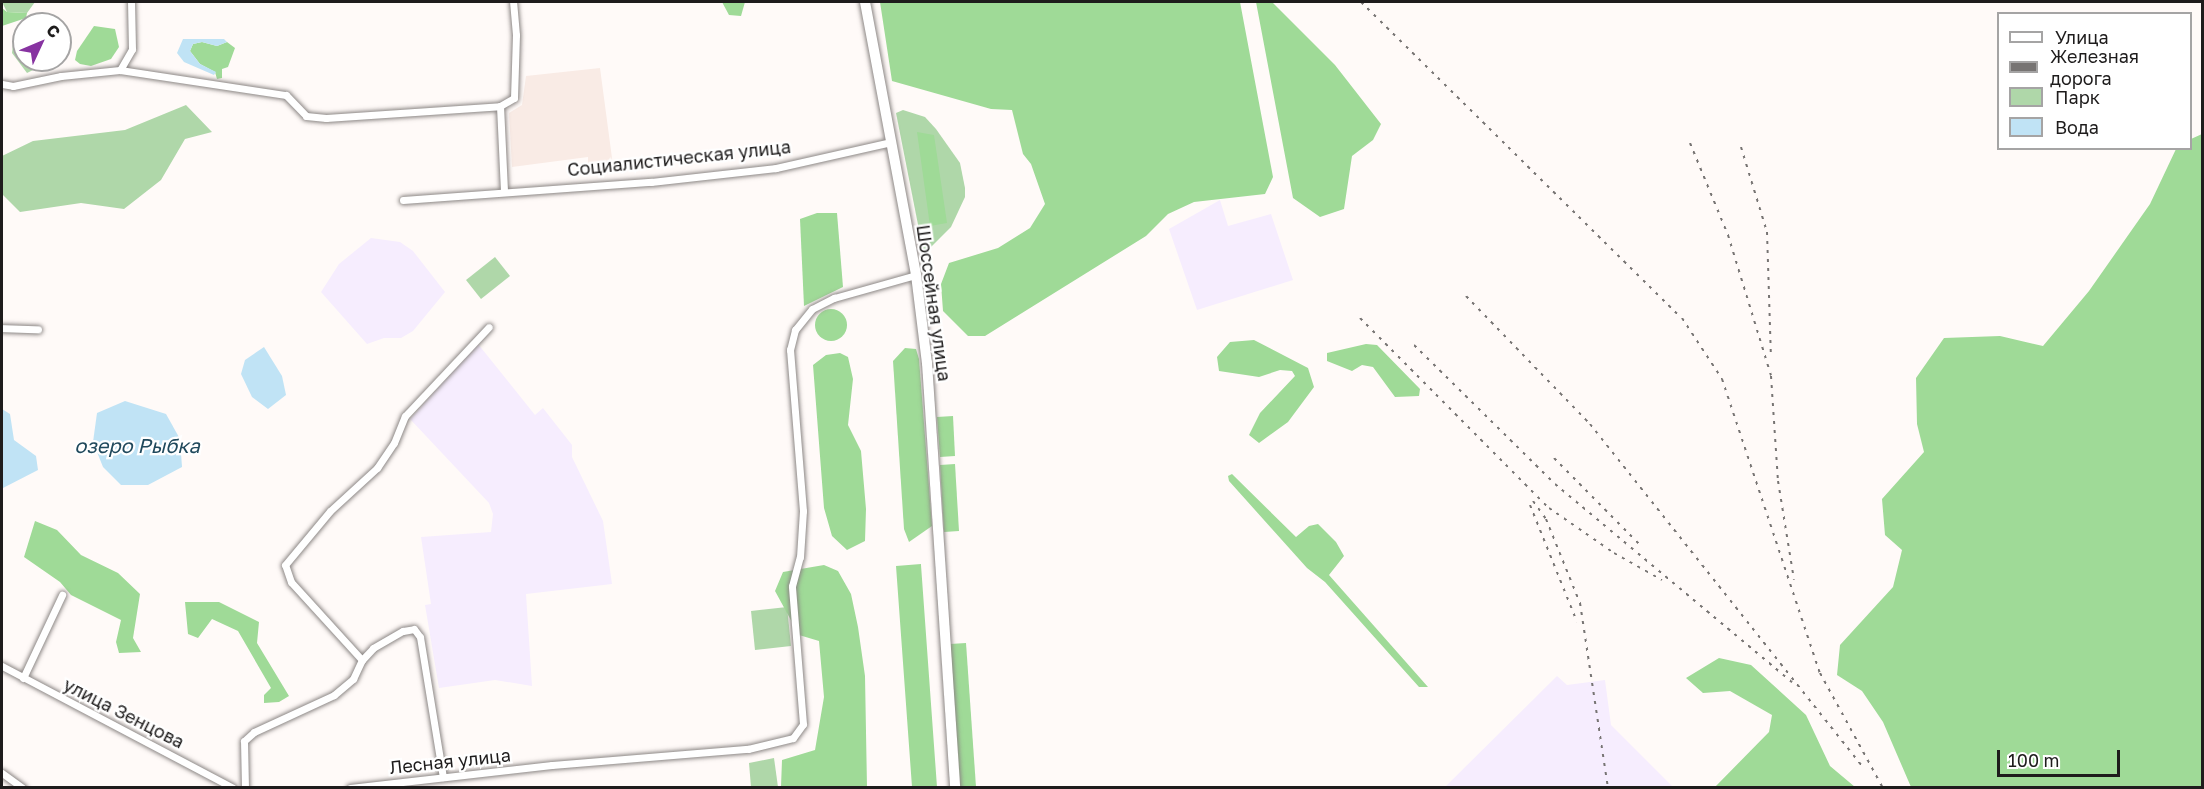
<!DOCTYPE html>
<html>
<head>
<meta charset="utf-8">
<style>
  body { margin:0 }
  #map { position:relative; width:2204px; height:789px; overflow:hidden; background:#fffaf8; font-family:"Golos Text",sans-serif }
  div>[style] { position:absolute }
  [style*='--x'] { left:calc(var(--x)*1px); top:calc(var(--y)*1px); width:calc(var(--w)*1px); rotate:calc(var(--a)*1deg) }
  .industrial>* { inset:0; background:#f6edfe }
  .built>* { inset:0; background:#f9ebe5 }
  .green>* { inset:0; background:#afd7a9 }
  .forest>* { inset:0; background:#9fda97 }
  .round { border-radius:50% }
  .water>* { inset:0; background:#c0e3f5 }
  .roads { filter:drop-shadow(0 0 2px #8d8886) drop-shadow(0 0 2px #8d8886) }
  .street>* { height:7px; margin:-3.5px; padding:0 3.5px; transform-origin:3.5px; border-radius:3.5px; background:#fff }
  .secondary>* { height:10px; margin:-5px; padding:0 5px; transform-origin:5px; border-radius:5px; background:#fff }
  .rail>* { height:2px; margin-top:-1px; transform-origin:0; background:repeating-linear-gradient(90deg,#777473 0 3px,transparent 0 9px) }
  span { translate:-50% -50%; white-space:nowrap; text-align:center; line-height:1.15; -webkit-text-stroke:4.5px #fff; paint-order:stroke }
  .street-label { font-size:18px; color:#1e1c1c }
  .water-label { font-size:20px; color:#20495c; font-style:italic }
  .frame { position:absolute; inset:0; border:3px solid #1e1c1c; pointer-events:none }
  .legend { position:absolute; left:1997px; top:12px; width:195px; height:138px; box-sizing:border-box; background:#fff; border:2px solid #a5a4a4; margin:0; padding:8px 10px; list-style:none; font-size:18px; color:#1e1c1c }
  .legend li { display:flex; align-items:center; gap:12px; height:30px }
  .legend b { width:30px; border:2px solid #a5a4a4 }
  .north { position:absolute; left:12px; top:12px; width:60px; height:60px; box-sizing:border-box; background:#fff; border:2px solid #a5a4a4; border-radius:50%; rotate:46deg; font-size:16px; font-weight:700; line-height:24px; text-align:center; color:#1e1c1c }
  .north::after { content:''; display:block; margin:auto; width:21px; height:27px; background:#8733a1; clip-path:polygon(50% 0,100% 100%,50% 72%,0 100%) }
  .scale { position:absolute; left:1997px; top:750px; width:123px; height:27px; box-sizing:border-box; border:3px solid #1e1c1c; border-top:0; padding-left:8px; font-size:18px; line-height:21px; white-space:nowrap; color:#1e1c1c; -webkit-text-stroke:4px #fff; paint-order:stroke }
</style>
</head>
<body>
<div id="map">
  <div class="industrial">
    <div style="clip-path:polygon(1220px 200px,1228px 226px,1271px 214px,1293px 280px,1197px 310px,1169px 229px)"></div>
    <div style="clip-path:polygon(371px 238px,400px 242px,413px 251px,445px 292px,413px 331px,401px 338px,384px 338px,367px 344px,321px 292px,339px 264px)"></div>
    <div style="clip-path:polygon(478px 344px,535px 415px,543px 408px,572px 445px,572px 457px,603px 521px,612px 584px,526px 594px,532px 686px,495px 680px,439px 688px,425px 605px,431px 604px,421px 537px,491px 532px,493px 514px,489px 503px,410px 419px)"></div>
    <div style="clip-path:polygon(1557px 676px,1567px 685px,1605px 680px,1611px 725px,1673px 787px,1445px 787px)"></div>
  </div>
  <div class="built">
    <div style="clip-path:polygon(600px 68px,614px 173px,588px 174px,588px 157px,512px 167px,509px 113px,522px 105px,526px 76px)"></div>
  </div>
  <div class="green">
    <div style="clip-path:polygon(2px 2px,35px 2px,27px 13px,7px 12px)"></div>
    <div style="clip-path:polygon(22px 36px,24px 60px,42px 60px,39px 67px,27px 73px,12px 53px,13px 44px)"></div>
    <div style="clip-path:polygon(186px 105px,212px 132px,185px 139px,161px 180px,124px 209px,81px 203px,20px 212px,2px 194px,2px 156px,33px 141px,125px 130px)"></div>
    <div style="clip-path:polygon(903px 110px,925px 117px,936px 129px,960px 163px,965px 188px,965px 197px,951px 227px,930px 248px,923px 250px,896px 113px)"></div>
    <div style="clip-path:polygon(495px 257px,510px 276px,481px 299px,466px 280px)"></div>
    <div style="clip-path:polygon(787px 607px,791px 646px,755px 650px,751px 611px)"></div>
    <div style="clip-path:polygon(774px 758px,778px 787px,751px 787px,749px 763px)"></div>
  </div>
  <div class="forest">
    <div style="clip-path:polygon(722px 2px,745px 2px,741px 16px,729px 15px)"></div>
    <div style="clip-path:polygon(880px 2px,1240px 2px,1273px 177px,1265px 194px,1194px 202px,1168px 214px,1146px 236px,985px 336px,968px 336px,943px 311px,941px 284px,949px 263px,998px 248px,1030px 228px,1045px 204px,1031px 164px,1023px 154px,1012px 110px,991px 109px,892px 81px)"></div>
    <div style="clip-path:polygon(1256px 2px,1272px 2px,1335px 65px,1381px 124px,1373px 140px,1352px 156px,1344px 209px,1320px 217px,1293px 198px)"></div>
    <div style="clip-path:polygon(2px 8px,7px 12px,27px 13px,26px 18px,2px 26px)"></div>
    <div style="clip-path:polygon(94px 26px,115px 29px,119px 47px,111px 59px,91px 66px,80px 64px,75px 60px,77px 51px)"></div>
    <div style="clip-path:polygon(202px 42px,217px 46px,227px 42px,235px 48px,228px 67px,222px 69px,222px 78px,217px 79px,215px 72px,200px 64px,190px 51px,193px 44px)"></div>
    <div style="clip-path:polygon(917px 132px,934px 135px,947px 223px,930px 226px)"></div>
    <div style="clip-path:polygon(2202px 134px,2202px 787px,1911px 787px,1883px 722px,1862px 691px,1837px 675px,1840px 645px,1893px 587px,1902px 550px,1885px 535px,1882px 499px,1924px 452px,1917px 424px,1916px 378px,1944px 338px,2000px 336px,2043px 346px,2089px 291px,2150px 204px,2176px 149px,2190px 148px,2191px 139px)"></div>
    <div style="clip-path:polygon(817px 213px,837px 213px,843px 287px,804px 306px,800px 219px)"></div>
    <div class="round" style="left:815px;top:309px;width:32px;height:32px"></div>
    <div style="clip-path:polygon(1254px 340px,1308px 368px,1314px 387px,1288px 422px,1259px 443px,1249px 435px,1260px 413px,1295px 376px,1292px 371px,1280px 370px,1259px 377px,1219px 371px,1217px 357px,1230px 342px)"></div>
    <div style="clip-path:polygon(1366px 344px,1377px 345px,1420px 389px,1419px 396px,1395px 397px,1373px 367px,1362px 365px,1352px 371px,1327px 361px,1327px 353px)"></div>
    <div style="clip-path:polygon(905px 348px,916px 349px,919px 359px,932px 526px,909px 542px,904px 529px,893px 361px)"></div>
    <div style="clip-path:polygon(840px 353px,848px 357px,853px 379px,848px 425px,861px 451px,866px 509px,865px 541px,847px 550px,832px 536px,824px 508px,813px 365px,826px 355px)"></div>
    <div style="clip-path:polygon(953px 416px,955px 456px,940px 457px,937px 417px)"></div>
    <div style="clip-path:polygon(955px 464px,959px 531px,944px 532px,940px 465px)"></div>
    <div style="clip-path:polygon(1232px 474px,1296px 537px,1309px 526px,1318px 524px,1336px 542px,1344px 556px,1329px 575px,1428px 687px,1419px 687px,1325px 582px,1307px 568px,1229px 481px,1228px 476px)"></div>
    <div style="clip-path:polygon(35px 521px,57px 530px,81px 555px,118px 573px,140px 594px,133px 638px,141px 652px,119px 653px,116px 642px,121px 620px,71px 595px,60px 582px,24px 557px)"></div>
    <div style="clip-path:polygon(921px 564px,921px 565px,937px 787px,912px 787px,896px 566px)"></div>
    <div style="clip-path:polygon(824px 565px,838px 571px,851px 594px,858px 627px,865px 676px,867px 787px,781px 787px,782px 760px,815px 750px,824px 697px,819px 641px,799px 635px,775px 591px,783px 572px)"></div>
    <div style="clip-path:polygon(185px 602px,219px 602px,259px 622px,257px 643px,289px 696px,279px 702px,264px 703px,264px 695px,271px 688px,238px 631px,212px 619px,198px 638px,188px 634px)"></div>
    <div style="clip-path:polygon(966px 643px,976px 787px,960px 787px,950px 644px)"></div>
    <div style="clip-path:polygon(1719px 658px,1751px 665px,1806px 715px,1830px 766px,1855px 787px,1715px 787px,1769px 732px,1772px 715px,1730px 691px,1703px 693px,1686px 678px)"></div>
  </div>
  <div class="water">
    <div style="clip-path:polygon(183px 39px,224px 39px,227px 42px,217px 46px,202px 42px,193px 44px,190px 51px,200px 64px,216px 72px,214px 75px,184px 62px,177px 53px)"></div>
    <div style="clip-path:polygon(264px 347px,282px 376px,286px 395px,268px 409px,252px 397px,241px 374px,245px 360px)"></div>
    <div style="clip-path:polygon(125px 401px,166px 414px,180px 439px,182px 467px,148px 485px,121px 485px,103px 467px,93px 442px,97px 413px)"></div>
    <div style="clip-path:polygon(2px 409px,10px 414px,14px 440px,36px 456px,38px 470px,3px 488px)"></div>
  </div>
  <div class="roads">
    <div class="street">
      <div style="--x:120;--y:70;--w:24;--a:-60"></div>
      <div style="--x:132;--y:49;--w:47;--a:-91.2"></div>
      <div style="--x:2;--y:84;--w:11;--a:10"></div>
      <div style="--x:13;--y:86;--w:49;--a:-11.8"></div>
      <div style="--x:61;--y:76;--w:59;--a:-5.8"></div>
      <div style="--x:120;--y:70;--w:168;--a:8.6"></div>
      <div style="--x:286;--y:95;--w:29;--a:46"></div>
      <div style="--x:306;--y:116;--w:20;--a:6"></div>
      <div style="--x:326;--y:118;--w:174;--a:-3.9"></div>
      <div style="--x:500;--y:106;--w:16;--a:-30"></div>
      <div style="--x:514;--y:98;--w:63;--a:-88.2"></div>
      <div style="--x:516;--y:35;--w:33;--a:-95"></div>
      <div style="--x:500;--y:106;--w:86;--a:87.3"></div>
      <div style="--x:403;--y:200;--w:249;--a:-4.2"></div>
      <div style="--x:651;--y:182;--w:126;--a:-6.4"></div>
      <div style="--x:776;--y:168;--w:118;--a:-12.7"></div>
      <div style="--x:2;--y:328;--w:36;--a:2"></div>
      <div style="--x:362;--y:660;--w:16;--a:-47"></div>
      <div style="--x:373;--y:648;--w:34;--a:-30"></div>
      <div style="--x:403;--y:631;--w:11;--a:-10"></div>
      <div style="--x:414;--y:629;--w:10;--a:53"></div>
      <div style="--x:420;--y:637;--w:142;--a:80.7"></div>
      <div style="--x:2;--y:666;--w:261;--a:27.8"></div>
      <div style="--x:23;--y:678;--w:92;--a:-64.8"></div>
      <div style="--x:2;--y:773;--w:26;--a:36"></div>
      <div style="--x:245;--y:788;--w:47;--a:-91.2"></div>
      <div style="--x:244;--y:741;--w:13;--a:-42"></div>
      <div style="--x:254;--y:732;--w:88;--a:-24.8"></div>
      <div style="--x:334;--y:695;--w:25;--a:-40"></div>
      <div style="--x:353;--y:679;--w:21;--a:-65"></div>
      <div style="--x:362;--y:660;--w:105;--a:-132.3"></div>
      <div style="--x:291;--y:582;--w:18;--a:-109"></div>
      <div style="--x:285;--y:565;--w:70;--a:-50.2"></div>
      <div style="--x:330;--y:511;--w:64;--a:-42.5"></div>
      <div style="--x:377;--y:468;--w:30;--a:-56"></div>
      <div style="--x:394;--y:443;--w:29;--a:-68"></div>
      <div style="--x:405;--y:416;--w:122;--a:-46.7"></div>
      <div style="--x:350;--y:788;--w:203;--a:-6.5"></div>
      <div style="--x:552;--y:765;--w:197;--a:-4.7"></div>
      <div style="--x:748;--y:749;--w:46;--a:-13.7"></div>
      <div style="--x:793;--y:738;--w:17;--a:-54"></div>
      <div style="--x:803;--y:724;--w:138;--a:-94.6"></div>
      <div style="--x:792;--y:586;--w:30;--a:-75"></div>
      <div style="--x:800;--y:557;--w:46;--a:-86.3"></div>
      <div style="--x:803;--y:511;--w:162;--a:-94.6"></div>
      <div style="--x:790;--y:350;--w:21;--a:-76"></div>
      <div style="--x:795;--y:330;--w:27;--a:-51"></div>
      <div style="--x:812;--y:309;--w:25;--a:-27"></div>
      <div style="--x:834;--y:298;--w:85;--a:-15.7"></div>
    </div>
    <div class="secondary">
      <div style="--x:865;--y:2;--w:278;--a:79.4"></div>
      <div style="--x:916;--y:275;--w:89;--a:82.9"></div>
      <div style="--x:927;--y:363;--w:426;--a:86.2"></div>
    </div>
  </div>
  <div class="rail">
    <div style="--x:1361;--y:2;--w:450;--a:44.6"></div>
    <div style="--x:1682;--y:318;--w:73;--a:56.7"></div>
    <div style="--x:1722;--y:379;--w:310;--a:71.6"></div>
    <div style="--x:1820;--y:673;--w:131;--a:61.3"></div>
    <div style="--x:1690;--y:143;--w:100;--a:67.6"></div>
    <div style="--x:1728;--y:235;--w:147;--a:73"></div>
    <div style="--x:1771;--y:376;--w:105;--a:86.2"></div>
    <div style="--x:1778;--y:481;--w:100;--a:80.8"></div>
    <div style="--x:1741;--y:147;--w:89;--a:73"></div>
    <div style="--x:1767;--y:232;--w:126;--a:88.2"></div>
    <div style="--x:1466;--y:296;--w:178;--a:45.9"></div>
    <div style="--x:1590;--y:424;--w:440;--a:51.5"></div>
    <div style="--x:1360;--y:318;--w:268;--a:45.2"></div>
    <div style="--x:1549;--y:508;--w:79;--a:34.7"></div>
    <div style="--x:1614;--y:553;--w:55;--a:29.4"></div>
    <div style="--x:1414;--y:345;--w:198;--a:44.6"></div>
    <div style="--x:1555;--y:484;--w:309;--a:39.9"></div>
    <div style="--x:1554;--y:458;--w:121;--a:45.3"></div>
    <div style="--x:1533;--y:501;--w:22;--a:54"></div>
    <div style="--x:1546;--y:519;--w:91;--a:68"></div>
    <div style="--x:1580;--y:603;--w:187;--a:81.4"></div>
    <div style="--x:1530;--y:505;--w:126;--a:68.1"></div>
  </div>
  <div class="street-label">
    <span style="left:679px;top:158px;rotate:-6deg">Социалистическая улица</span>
    <span style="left:934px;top:303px;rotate:82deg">Шоссейная улица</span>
    <span style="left:124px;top:713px;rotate:27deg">улица Зенцова</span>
    <span style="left:450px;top:761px;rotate:-6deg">Лесная улица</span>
  </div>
  <div class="water-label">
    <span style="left:137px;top:445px">озеро Рыбка</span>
  </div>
  <div class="frame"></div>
  <ul class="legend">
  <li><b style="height:8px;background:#fff"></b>Улица</li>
  <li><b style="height:8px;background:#777473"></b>Железная дорога</li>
  <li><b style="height:16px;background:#afd7a9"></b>Парк</li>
  <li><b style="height:16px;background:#c0e3f5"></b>Вода</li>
  </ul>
  <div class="north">С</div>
  <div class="scale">100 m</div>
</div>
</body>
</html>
